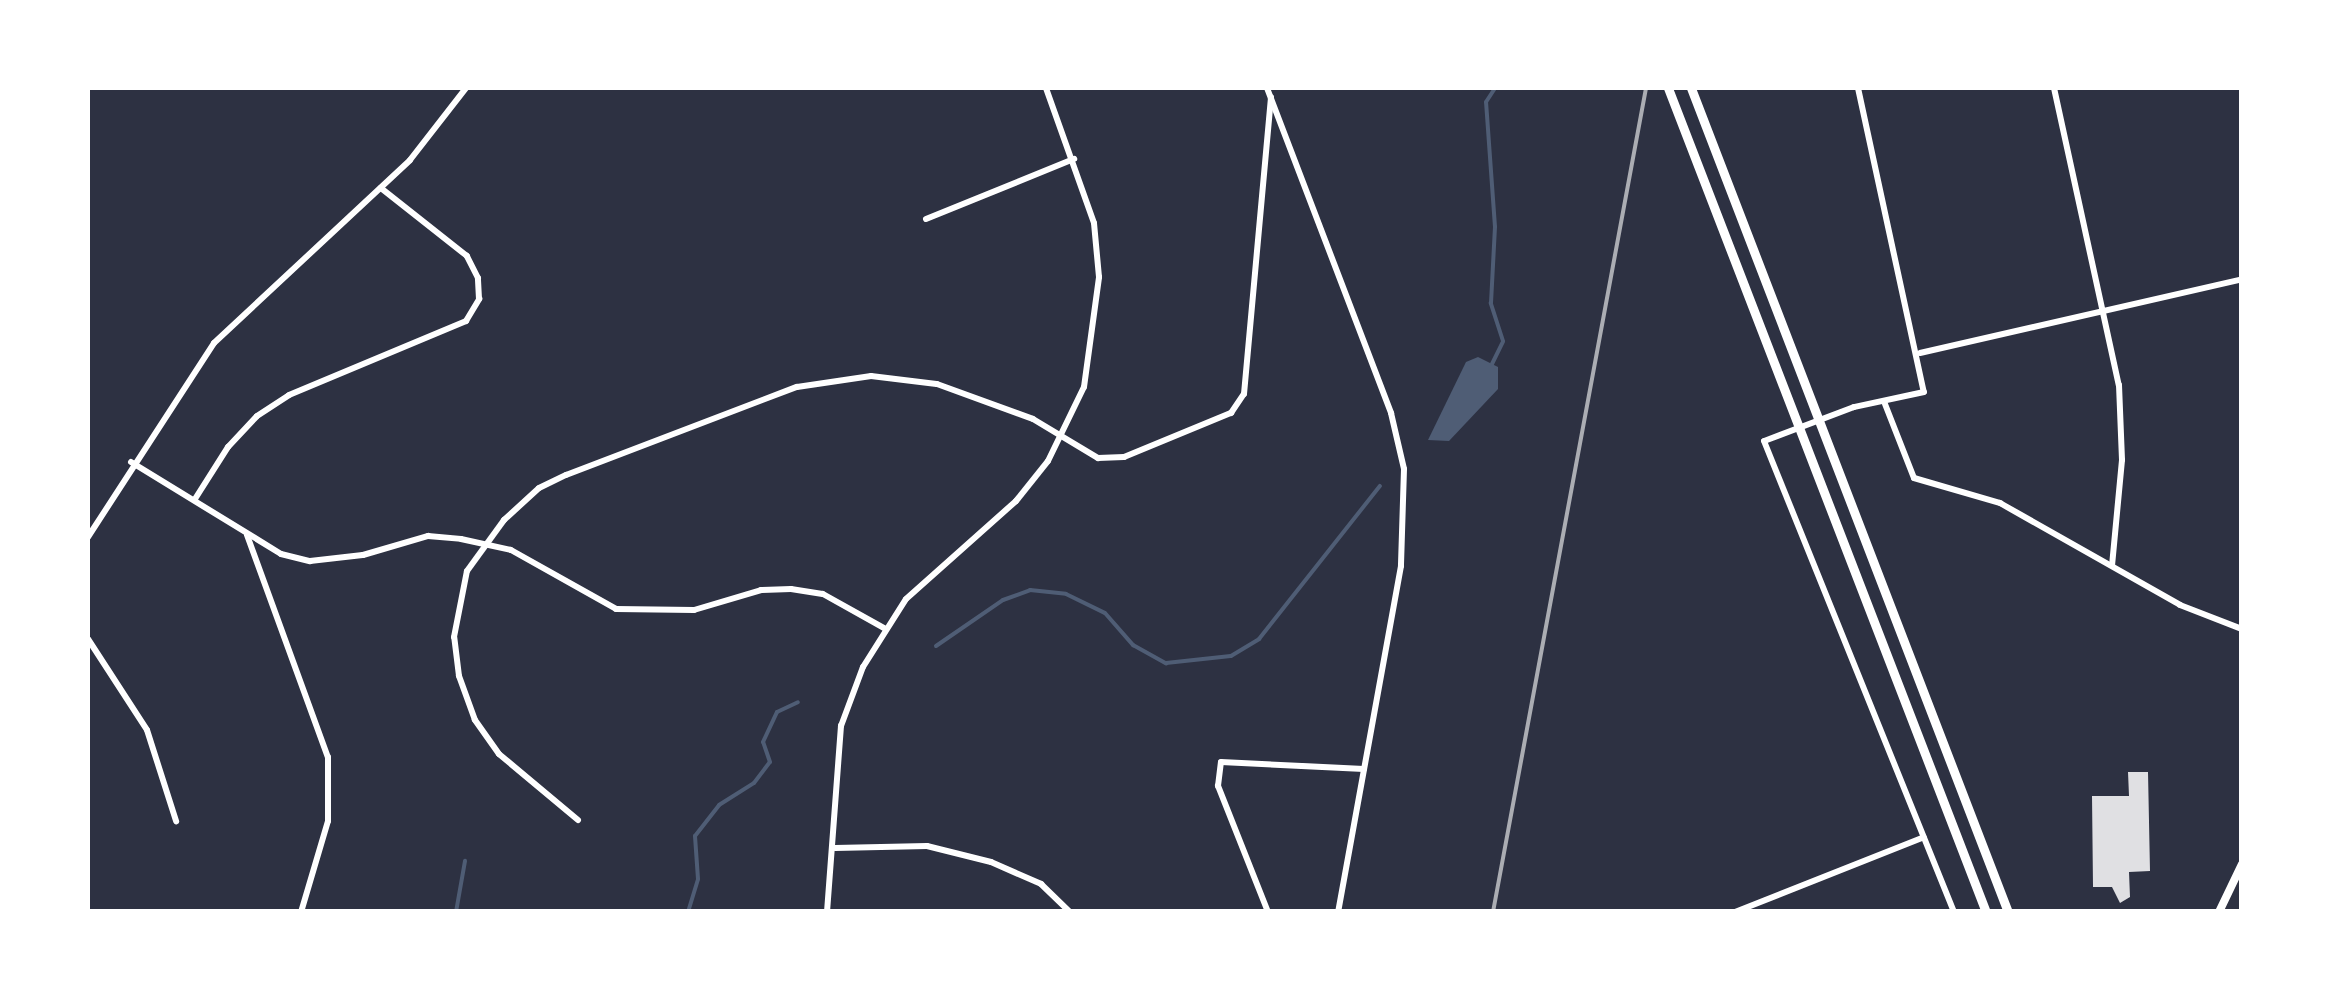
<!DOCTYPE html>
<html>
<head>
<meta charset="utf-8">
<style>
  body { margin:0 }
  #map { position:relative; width:2329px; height:999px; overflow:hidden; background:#2d3142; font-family:"Source Sans 3",sans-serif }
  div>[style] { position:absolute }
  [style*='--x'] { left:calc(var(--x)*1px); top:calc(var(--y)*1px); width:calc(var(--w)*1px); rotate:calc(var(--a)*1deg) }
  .water>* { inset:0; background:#4f5d75 }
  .stream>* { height:4px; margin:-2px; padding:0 2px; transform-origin:2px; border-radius:2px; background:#4f5d75 }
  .building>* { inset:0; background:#e0e0e3 }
  .minor>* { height:6px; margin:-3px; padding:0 3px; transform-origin:3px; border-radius:3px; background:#fff }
  .tertiary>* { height:8px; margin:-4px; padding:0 4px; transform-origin:4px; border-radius:4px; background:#fff }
  .primary>* { height:9px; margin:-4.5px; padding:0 4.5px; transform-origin:4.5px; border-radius:4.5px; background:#fff }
  .rail>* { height:4px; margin:-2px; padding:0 2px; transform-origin:2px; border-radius:2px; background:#abadb3 }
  span { translate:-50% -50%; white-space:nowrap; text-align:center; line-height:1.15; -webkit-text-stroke:9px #fff; paint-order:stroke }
  .frame { position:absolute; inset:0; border:90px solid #fff; pointer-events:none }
</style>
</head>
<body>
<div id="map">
  <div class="water">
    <div style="clip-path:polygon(1478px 357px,1498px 367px,1498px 389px,1449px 441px,1428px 440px,1466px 362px)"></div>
  </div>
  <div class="stream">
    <div style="--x:1492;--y:364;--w:25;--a:-64"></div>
    <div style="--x:1503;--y:341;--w:40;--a:-108"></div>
    <div style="--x:1491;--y:303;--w:76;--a:-87"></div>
    <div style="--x:1495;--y:227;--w:125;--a:-94.1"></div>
    <div style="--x:1486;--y:102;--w:17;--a:-57"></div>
    <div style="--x:936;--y:646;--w:81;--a:-34.5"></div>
    <div style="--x:1003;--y:600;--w:29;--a:-20"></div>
    <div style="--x:1030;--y:590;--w:36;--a:6"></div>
    <div style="--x:1066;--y:594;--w:43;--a:26"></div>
    <div style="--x:1105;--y:613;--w:43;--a:48.8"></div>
    <div style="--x:1133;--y:645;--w:38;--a:29"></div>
    <div style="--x:1166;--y:663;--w:65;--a:-6.1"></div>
    <div style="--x:1231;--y:656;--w:33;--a:-31"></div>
    <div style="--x:1259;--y:639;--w:195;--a:-51.7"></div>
    <div style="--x:456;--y:912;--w:52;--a:-80"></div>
    <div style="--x:688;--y:912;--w:34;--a:-73"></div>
    <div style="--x:698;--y:879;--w:43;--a:-94"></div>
    <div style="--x:695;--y:836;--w:39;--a:-52"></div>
    <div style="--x:719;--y:805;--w:41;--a:-32.2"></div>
    <div style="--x:754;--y:783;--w:26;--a:-53"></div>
    <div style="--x:770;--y:762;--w:21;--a:-109"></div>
    <div style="--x:763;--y:742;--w:33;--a:-65"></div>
    <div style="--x:777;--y:712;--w:23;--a:-25"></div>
  </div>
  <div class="building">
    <div style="clip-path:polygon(2128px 772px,2148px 772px,2150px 871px,2129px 872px,2130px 897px,2120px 903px,2112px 887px,2093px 887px,2092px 796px,2129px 796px)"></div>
  </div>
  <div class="minor">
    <div style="--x:1267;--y:88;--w:348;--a:69.1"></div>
    <div style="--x:1391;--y:413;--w:57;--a:76.9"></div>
    <div style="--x:1404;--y:469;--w:97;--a:91.8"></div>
    <div style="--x:1401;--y:566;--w:352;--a:100.3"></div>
    <div style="--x:1858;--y:88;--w:311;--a:77.8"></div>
    <div style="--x:1924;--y:392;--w:72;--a:167.9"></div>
    <div style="--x:1854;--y:407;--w:96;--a:159.3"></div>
    <div style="--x:1764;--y:441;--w:508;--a:68.03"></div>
    <div style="--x:2054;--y:88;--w:304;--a:77.7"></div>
    <div style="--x:2119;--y:385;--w:75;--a:87.7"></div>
    <div style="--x:2122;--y:460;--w:105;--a:95.4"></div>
    <div style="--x:926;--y:219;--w:160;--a:-22.1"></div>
    <div style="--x:1920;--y:353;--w:330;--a:-12.9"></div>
    <div style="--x:1885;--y:404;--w:79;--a:68.6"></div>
    <div style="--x:1914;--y:478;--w:90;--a:16.2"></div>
    <div style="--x:2000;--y:503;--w:207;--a:29.5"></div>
    <div style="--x:2180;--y:605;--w:66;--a:21.2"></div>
    <div style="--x:131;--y:462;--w:176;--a:31.5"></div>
    <div style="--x:281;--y:554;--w:30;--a:14"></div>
    <div style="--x:310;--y:561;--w:53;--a:-6.5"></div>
    <div style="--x:363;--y:555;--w:68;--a:-16.3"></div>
    <div style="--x:428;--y:536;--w:33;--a:5"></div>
    <div style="--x:461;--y:539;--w:51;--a:12.4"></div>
    <div style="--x:511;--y:550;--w:120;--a:29.3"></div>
    <div style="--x:616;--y:609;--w:78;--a:0.7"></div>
    <div style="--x:694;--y:610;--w:70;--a:-16.6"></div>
    <div style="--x:761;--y:590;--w:30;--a:-2"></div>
    <div style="--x:791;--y:589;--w:32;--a:9"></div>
    <div style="--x:823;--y:594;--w:70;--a:29.1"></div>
    <div style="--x:195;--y:499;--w:62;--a:-57.6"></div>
    <div style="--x:228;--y:447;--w:42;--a:-46.9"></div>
    <div style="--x:257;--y:416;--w:38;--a:-33"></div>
    <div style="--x:289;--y:395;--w:192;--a:-22.7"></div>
    <div style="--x:466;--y:321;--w:26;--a:-59"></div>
    <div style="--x:479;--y:299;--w:21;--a:-93"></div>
    <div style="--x:478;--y:278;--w:25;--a:-117"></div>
    <div style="--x:467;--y:256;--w:110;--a:-141.7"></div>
    <div style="--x:247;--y:535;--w:236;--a:70"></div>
    <div style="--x:328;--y:757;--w:64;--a:90"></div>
    <div style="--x:328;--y:821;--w:95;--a:106.5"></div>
    <div style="--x:88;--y:537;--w:231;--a:-57"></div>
    <div style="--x:214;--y:343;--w:268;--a:-43"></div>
    <div style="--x:410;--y:160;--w:91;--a:-52.1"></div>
    <div style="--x:88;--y:639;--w:108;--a:57"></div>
    <div style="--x:147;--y:730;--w:96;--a:72.3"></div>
    <div style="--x:578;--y:820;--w:103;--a:-140.1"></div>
    <div style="--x:499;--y:754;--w:42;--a:-125.2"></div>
    <div style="--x:475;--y:720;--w:47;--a:-110"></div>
    <div style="--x:459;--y:676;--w:39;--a:-97"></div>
    <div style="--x:454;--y:637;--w:67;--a:-78.9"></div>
    <div style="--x:467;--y:571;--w:63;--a:-54"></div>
    <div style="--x:504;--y:520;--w:47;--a:-42.4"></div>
    <div style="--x:539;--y:488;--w:30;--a:-26"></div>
    <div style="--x:566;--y:475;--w:247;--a:-20.9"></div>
    <div style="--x:797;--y:387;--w:75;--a:-8.5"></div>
    <div style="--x:871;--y:376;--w:66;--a:6.9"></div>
    <div style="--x:937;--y:384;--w:102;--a:20"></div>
    <div style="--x:1033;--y:419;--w:76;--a:31"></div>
    <div style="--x:1098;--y:458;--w:26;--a:-2"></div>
    <div style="--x:1124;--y:457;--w:116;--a:-22.4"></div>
    <div style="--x:1231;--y:413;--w:23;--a:-56"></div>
    <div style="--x:1244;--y:394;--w:298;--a:-84.8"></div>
    <div style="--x:835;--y:848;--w:92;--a:-1.2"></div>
    <div style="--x:927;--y:846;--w:66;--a:14"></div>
    <div style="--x:991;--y:862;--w:55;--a:23.7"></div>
    <div style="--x:1041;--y:884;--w:40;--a:44"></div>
    <div style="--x:827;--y:912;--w:187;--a:-85.7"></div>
    <div style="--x:841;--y:726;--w:63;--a:-69.6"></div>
    <div style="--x:863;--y:667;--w:80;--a:-57.7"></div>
    <div style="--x:906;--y:599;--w:147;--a:-41.7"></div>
    <div style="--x:1016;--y:501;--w:51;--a:-51.3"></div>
    <div style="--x:1048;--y:461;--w:82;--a:-64.1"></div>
    <div style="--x:1084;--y:387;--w:111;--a:-82.2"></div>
    <div style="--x:1099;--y:277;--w:54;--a:-95.3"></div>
    <div style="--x:1094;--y:223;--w:143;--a:-109.6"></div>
    <div style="--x:1268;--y:912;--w:136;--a:-111.6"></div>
    <div style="--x:1218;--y:786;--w:24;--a:-83"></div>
    <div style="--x:1221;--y:762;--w:143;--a:2.8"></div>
    <div style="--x:1735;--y:912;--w:203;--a:-21.6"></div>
  </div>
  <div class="tertiary">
    <div style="--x:2219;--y:912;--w:53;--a:-64.4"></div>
  </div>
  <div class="primary">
    <div style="--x:1668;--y:88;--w:883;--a:68.9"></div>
    <div style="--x:1691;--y:88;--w:883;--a:68.96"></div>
  </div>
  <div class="rail">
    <div style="--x:1493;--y:912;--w:838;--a:-79.48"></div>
  </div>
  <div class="frame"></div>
</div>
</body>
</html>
